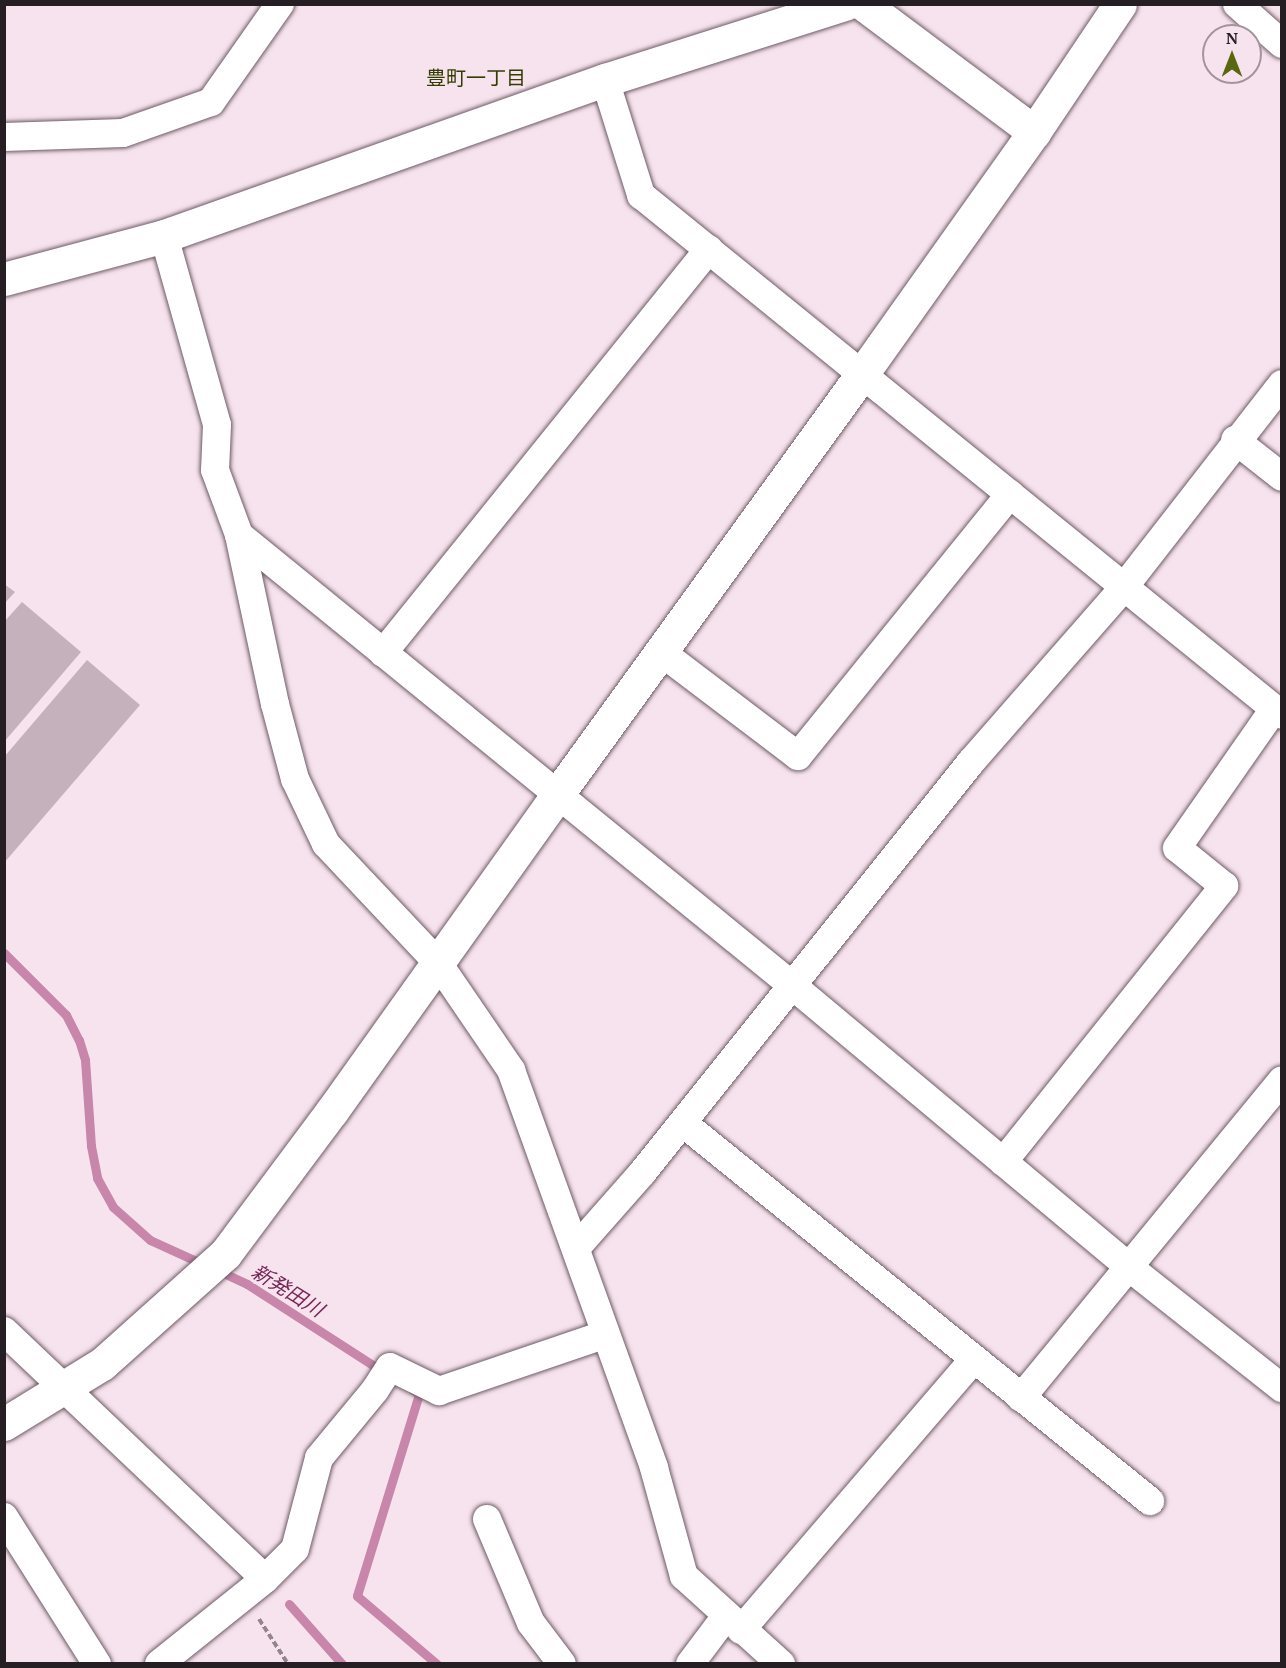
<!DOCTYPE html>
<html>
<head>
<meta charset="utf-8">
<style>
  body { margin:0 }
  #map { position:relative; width:1286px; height:1668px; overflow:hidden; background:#f7e3ee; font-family:"PT Serif","Noto Sans JP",serif }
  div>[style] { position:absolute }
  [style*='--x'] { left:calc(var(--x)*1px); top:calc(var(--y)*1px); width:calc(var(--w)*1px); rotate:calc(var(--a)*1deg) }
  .stream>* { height:9px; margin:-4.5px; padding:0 4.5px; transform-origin:4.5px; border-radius:4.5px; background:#c786aa }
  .building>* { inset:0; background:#c4b1bb }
  .path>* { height:4px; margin-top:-2px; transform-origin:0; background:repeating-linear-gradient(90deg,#93858d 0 6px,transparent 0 9px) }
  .roads { filter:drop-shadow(0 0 2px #6d5c65) drop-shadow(0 0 2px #6d5c65) }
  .minor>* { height:28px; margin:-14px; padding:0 14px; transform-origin:14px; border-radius:14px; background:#fff }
  .tertiary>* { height:33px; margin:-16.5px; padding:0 16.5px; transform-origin:16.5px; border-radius:16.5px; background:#fff }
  span { translate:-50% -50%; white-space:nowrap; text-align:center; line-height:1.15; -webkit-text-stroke:4.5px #f7e3ee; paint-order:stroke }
  .neighbourhood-label { font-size:20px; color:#333d00 }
  .water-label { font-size:20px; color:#752758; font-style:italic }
  .frame { position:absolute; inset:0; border:6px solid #251e22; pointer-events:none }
  .north { position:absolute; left:1202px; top:24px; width:60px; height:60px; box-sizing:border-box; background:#f7e3ee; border:2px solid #a3949c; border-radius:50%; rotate:0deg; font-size:16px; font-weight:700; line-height:24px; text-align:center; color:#251e22 }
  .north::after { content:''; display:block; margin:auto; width:21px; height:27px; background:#596810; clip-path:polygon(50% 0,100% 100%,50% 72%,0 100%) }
</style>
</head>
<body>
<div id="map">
  <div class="stream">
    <div style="--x:4;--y:953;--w:88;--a:45"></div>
    <div style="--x:66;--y:1015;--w:28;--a:63"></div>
    <div style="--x:79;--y:1040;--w:21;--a:73"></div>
    <div style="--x:85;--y:1060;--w:86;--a:86"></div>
    <div style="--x:91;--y:1146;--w:33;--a:79"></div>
    <div style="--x:97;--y:1178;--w:33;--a:61"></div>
    <div style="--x:113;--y:1207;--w:50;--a:41.7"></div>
    <div style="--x:150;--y:1240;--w:60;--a:24.4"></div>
    <div style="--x:217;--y:1270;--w:33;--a:25"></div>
    <div style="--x:247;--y:1284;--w:161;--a:32.8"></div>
    <div style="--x:412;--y:1389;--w:9;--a:36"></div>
    <div style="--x:419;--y:1394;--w:211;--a:107.1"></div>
    <div style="--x:357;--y:1596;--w:105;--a:40.4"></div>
    <div style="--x:289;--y:1604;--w:80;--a:48.5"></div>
  </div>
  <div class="building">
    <div style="clip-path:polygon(4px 584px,15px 592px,4px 604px)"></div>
    <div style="clip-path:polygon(22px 602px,81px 652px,4px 742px,4px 622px)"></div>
    <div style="clip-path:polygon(87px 660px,140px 705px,4px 863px,4px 757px)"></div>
  </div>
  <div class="path">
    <div style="--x:259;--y:1619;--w:54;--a:57.2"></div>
  </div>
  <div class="roads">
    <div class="minor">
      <div style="--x:1237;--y:4;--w:60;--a:41.6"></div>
      <div style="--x:605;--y:80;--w:121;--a:72.6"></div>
      <div style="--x:641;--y:195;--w:825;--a:39.05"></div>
      <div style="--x:4;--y:137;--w:119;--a:-1.9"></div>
      <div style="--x:123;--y:133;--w:93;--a:-19.4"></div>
      <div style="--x:211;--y:102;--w:120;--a:-54.9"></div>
      <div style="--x:164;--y:236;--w:196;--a:74.3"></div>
      <div style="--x:217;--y:425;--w:45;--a:92.5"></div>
      <div style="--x:215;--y:470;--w:69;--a:69.7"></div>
      <div style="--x:239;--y:535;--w:173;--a:78"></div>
      <div style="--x:275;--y:704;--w:78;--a:75.1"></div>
      <div style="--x:295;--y:779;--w:72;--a:64.5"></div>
      <div style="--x:326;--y:844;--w:163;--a:46.7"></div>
      <div style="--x:438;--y:963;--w:130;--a:55.7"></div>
      <div style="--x:511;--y:1070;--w:423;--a:70.2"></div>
      <div style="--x:654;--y:1468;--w:112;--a:74.5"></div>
      <div style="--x:684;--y:1576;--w:131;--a:42.2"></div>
      <div style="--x:1235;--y:440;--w:60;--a:38.2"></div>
      <div style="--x:239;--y:535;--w:714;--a:39.15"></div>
      <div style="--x:793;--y:986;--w:439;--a:39.9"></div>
      <div style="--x:1130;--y:1268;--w:194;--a:38.3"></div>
      <div style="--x:661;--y:652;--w:172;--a:37.2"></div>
      <div style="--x:798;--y:756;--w:337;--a:-51"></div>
      <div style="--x:383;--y:653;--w:519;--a:-51.1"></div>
      <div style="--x:683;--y:1123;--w:601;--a:38.99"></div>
      <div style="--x:1003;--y:1162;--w:354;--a:-51.3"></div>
      <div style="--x:1224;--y:886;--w:60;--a:-141"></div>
      <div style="--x:1177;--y:848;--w:169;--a:-55.1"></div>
      <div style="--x:576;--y:1248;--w:101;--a:-48.6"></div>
      <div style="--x:643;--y:1172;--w:525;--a:-51.34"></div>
      <div style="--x:971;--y:762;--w:232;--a:-48.8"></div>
      <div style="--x:1124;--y:587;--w:257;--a:-52.1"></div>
      <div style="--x:4;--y:1331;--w:360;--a:43.5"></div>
      <div style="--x:1021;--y:1398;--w:411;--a:-50.6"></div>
      <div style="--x:4;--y:1517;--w:174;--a:57.7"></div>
      <div style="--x:487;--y:1519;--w:113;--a:67.1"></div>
      <div style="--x:531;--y:1623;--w:51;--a:52.9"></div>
      <div style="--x:741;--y:1630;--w:357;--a:-49.3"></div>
      <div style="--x:159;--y:1664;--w:136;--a:-38.7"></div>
      <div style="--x:265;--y:1579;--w:42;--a:-45"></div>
      <div style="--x:295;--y:1549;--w:94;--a:-75.2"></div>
      <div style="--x:319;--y:1458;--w:88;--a:-50.5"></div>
      <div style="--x:375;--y:1390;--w:27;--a:-57"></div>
      <div style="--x:390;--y:1367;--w:55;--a:26.1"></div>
      <div style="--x:439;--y:1391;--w:176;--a:-18.8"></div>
      <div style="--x:690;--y:1664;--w:60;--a:-53.1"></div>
    </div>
    <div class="tertiary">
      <div style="--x:863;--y:4;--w:214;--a:36.8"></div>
      <div style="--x:4;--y:279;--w:166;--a:-15"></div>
      <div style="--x:164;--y:236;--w:468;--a:-19.5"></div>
      <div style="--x:605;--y:80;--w:252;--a:-17.6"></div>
      <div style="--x:4;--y:1424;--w:115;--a:-31.5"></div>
      <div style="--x:102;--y:1364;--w:166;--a:-41.8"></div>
      <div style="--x:226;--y:1253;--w:177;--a:-53.3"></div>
      <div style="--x:332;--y:1111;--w:388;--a:-54.5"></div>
      <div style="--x:557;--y:795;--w:520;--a:-54.08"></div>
      <div style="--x:862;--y:374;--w:297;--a:-54.6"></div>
      <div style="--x:1034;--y:132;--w:154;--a:-56.1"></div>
    </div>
  </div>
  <div class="neighbourhood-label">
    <span style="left:476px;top:77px">豊町一丁目</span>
  </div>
  <div class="water-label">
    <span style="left:288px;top:1290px;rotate:32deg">新発田川</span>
  </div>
  <div class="frame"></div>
  <div class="north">N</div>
</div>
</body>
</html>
